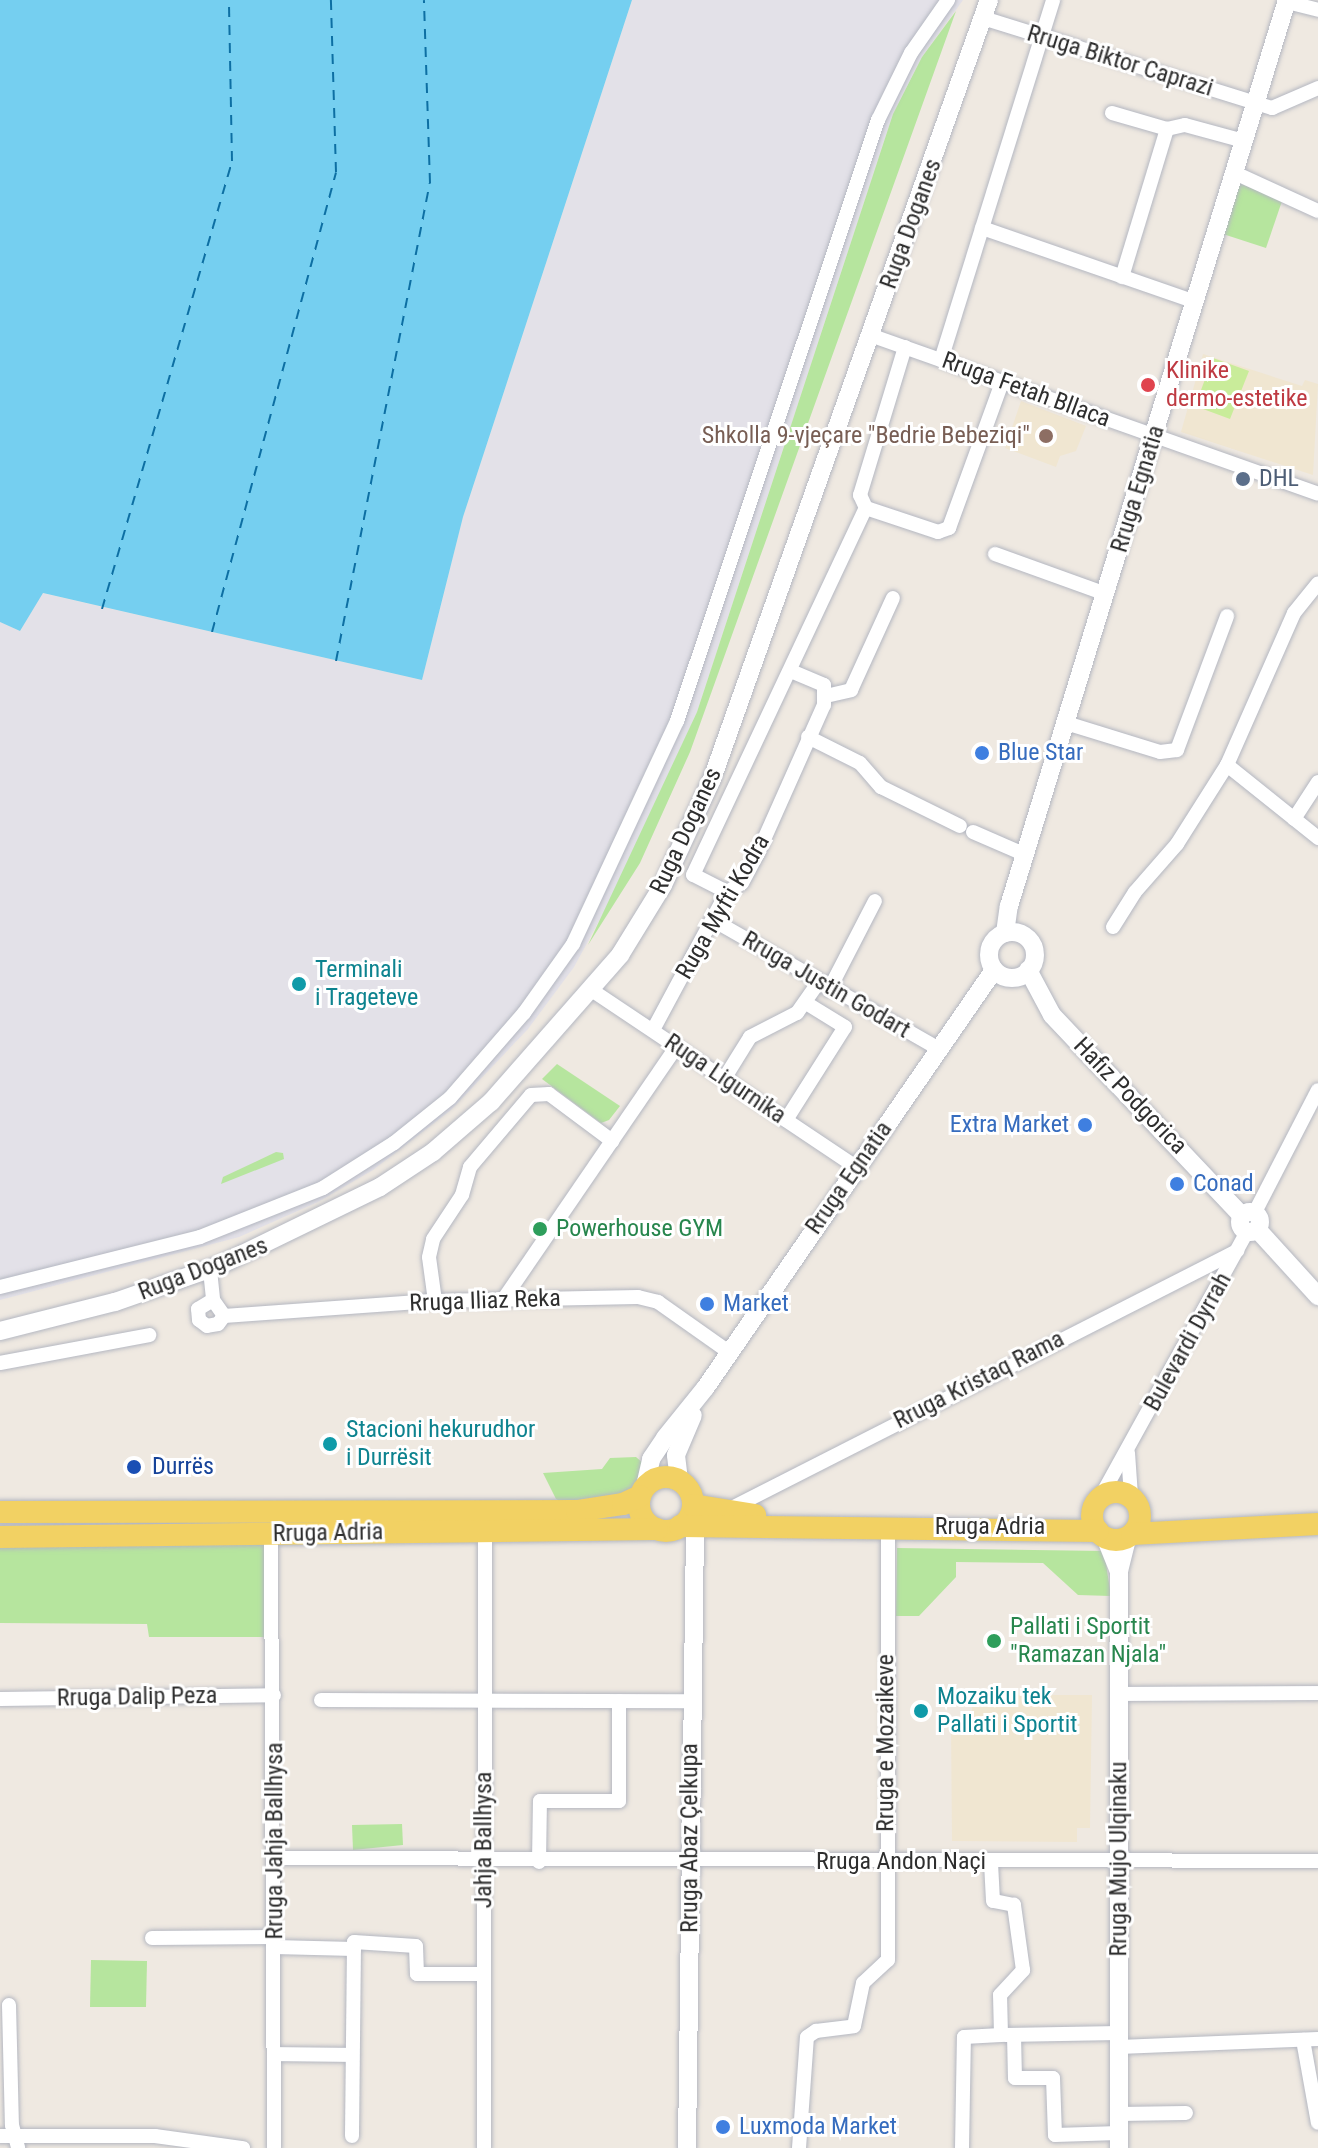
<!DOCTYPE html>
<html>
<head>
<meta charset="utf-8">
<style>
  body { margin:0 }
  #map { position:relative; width:1318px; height:2148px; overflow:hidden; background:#efe9e1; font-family:"Roboto Condensed",sans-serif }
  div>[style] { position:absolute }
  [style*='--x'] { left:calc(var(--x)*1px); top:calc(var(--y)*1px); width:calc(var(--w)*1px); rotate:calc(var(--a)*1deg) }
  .industrial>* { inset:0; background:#e3e1e8 }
  .education>* { inset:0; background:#f0e6d1 }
  .green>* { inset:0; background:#b6e59e }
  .pitch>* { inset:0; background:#c9ec9a }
  .water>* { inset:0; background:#75cff0 }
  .ferry>* { height:2px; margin-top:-1px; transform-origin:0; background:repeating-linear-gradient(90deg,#0d6fa3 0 10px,transparent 0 18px) }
  .roads { filter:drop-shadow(0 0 2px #b4b7c1) drop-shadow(0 0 2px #b4b7c1) }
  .street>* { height:14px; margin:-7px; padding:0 7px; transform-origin:7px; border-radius:7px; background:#fff }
  .secondary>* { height:18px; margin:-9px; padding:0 9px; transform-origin:9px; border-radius:9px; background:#fff }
  .secondary>.ring { margin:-9px; padding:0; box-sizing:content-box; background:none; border:18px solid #fff; border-radius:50% }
  .primary>* { height:22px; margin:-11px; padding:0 11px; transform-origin:11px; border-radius:11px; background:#f2d163 }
  .primary>.ring { margin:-11px; padding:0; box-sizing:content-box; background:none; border:22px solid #f2d163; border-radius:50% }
  .dots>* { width:22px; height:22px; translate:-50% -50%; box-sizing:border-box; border:4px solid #fff; border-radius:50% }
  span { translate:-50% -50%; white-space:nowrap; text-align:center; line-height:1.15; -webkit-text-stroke:6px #fff; paint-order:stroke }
  .street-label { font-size:24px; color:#2e2e2e }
  .health-label { font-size:24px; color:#be3a42 }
  .left { translate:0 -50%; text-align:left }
  .education-label { font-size:24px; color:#785e54 }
  .right { translate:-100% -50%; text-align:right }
  .service-label { font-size:24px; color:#4e5e75 }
  .shop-label { font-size:24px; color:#366cbe }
  .culture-label { font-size:24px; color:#0d838f }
  .leisure-label { font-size:24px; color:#27864d }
  .transit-label { font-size:24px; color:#164399 }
</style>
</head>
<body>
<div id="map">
  <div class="industrial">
    <div style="clip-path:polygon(632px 0,963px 0,922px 57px,893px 114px,697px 712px,618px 886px,574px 967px,528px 1029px,451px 1110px,373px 1170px,318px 1202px,239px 1237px,0 1300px,0 622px,20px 631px,42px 593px,422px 680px,463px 517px)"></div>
  </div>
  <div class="education">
    <div style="clip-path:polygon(1203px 354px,1302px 386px,1305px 380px,1318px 384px,1313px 475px,1181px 432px)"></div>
    <div style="clip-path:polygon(1021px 401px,1086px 426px,1076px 451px,1060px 456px,1056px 467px,1005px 448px)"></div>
    <div style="clip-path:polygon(972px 1695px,1092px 1695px,1090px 1828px,1077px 1828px,1077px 1842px,952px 1841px,951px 1722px,972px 1722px)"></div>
  </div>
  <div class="green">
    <div style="clip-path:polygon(956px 11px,690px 752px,640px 863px,588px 945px,697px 712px,893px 114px,922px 57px)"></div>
    <div style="clip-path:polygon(1239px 183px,1282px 201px,1266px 248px,1223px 234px)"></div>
    <div style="clip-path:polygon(557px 1064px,620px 1106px,609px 1120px,601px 1123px,542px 1079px)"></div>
    <div style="clip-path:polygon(276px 1152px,283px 1153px,284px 1159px,221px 1184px,223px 1177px)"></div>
    <div style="clip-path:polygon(636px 1457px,644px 1464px,637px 1486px,623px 1498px,569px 1506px,556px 1499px,543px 1473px,602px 1469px,610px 1458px)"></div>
    <div style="clip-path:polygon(0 1539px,265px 1539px,267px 1637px,149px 1637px,147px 1624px,0 1623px)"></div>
    <div style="clip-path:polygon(897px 1548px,1104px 1551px,1111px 1596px,1078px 1595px,1043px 1563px,956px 1562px,956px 1577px,919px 1616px,896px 1616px)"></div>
    <div style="clip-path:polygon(402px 1824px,403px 1845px,353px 1850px,352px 1825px)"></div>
    <div style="clip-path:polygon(91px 1960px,147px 1961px,146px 2007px,90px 2007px)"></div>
  </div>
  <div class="pitch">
    <div style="clip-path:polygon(1213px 358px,1249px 371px,1230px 419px,1195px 406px)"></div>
  </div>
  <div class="water">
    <div style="clip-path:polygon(0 0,632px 0,463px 517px,422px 680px,43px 593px,20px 631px,0 622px)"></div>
  </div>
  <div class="ferry">
    <div style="--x:102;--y:609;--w:466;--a:-73.8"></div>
    <div style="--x:232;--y:161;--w:161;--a:-91.1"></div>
    <div style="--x:212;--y:632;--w:476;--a:-74.9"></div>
    <div style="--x:336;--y:172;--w:172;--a:-91.7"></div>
    <div style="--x:336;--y:661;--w:487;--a:-78.9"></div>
    <div style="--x:430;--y:183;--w:183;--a:-91.9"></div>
  </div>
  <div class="roads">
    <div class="street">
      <div style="--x:1287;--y:2;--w:32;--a:14"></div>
      <div style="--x:983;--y:18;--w:303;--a:17.3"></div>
      <div style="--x:1272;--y:108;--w:50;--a:-23.5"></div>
      <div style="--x:1112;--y:113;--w:57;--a:16.2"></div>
      <div style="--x:1167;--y:129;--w:18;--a:-13"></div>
      <div style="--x:1185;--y:125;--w:61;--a:15.2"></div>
      <div style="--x:1235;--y:173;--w:91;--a:24.6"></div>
      <div style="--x:982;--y:228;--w:226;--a:19.1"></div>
      <div style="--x:1122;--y:277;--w:155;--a:-73.1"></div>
      <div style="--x:870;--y:335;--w:475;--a:19.5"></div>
      <div style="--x:905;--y:347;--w:155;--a:106.9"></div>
      <div style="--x:860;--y:495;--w:14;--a:65"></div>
      <div style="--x:866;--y:508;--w:76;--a:18.4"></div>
      <div style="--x:938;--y:532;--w:12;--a:-20"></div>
      <div style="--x:949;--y:528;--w:155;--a:-70"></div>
      <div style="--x:941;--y:360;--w:377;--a:-72.7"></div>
      <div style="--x:995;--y:554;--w:118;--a:19.8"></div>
      <div style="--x:826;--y:696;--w:26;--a:-13"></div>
      <div style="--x:851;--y:690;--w:101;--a:-65.5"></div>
      <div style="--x:1066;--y:723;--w:98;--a:17.1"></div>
      <div style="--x:1160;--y:752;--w:17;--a:-7"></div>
      <div style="--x:1177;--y:750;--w:143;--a:-69.5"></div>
      <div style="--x:808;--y:737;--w:58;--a:26.6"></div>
      <div style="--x:860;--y:763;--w:32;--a:49"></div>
      <div style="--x:881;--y:787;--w:88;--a:26.3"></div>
      <div style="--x:1227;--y:765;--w:117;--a:38.7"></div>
      <div style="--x:1294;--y:819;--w:44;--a:-57"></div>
      <div style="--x:973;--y:832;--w:58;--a:23.5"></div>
      <div style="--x:727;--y:892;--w:38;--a:-153"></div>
      <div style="--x:693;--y:875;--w:406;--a:-64.8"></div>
      <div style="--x:713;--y:920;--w:260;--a:29.7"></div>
      <div style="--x:1113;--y:927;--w:41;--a:-57.8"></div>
      <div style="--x:1135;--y:892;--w:64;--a:-48.8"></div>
      <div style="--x:1177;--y:844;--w:93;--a:-57.7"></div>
      <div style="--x:1227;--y:765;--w:166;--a:-66.2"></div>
      <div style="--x:1294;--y:613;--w:38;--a:-51"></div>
      <div style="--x:829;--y:990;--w:100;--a:-62.7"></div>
      <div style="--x:593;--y:991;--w:318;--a:33.8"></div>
      <div style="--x:653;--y:1030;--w:157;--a:-61.8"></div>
      <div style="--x:727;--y:892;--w:17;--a:-31"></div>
      <div style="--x:742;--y:883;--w:34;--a:-62"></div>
      <div style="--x:758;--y:853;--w:162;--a:-66"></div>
      <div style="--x:824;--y:705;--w:20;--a:-90"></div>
      <div style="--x:824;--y:685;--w:36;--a:-157"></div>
      <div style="--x:724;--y:1079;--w:49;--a:-58.2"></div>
      <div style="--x:750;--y:1037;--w:53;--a:-27.1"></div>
      <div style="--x:797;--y:1013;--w:37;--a:-55"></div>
      <div style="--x:786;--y:1120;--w:110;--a:-57.6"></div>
      <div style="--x:845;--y:1027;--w:46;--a:-148.4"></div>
      <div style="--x:1255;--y:1212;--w:137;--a:-62.7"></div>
      <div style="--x:210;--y:1270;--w:30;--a:84"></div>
      <div style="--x:213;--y:1300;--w:19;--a:55"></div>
      <div style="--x:224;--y:1316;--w:10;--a:127"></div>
      <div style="--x:218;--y:1324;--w:11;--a:170"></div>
      <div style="--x:207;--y:1326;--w:10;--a:-143"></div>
      <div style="--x:199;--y:1320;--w:11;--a:-95"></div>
      <div style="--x:198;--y:1309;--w:17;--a:-31"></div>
      <div style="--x:0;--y:1287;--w:206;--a:-14"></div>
      <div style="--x:200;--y:1237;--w:132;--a:-21.7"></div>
      <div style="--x:323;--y:1188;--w:84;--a:-32.4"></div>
      <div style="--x:394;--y:1143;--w:72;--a:-38.8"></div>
      <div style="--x:450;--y:1098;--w:113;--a:-49"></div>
      <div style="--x:524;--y:1013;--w:85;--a:-54.6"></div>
      <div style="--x:573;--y:944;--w:246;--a:-65"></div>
      <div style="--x:677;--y:721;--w:634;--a:-71.51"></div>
      <div style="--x:878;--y:120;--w:75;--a:-63.8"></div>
      <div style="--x:911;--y:53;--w:65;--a:-55.1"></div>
      <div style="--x:503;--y:1300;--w:306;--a:-55.6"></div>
      <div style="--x:435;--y:1301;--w:44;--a:-97.8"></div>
      <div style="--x:429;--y:1257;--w:18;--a:-77"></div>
      <div style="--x:433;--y:1239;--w:53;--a:-56.6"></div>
      <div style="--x:462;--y:1195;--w:29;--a:-74"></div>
      <div style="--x:470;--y:1167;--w:94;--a:-49.7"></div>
      <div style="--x:531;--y:1095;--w:18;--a:-3"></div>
      <div style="--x:549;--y:1094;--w:79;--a:36.7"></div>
      <div style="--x:224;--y:1316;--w:212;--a:-4.1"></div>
      <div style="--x:435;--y:1301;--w:203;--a:-1.1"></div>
      <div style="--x:638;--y:1297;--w:21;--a:14"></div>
      <div style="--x:658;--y:1302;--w:87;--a:35.2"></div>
      <div style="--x:0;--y:1363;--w:152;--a:-10.6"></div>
      <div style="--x:1128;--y:1453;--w:43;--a:86"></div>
      <div style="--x:1100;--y:1498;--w:304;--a:-61.1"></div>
      <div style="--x:724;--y:1512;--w:576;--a:-26.97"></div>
      <div style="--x:271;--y:1534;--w:614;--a:89.72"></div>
      <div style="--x:1119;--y:1694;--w:199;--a:-0.3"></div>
      <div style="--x:0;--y:1699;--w:274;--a:-0.8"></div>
      <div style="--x:321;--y:1700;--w:370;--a:0.2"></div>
      <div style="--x:276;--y:1858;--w:1042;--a:0.16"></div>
      <div style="--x:539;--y:1862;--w:61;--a:-89.1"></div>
      <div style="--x:540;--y:1801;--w:79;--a:0"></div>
      <div style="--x:619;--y:1801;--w:100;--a:-90"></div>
      <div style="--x:152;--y:1938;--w:122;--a:-0.5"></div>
      <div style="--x:274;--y:1947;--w:80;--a:1.4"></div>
      <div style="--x:9;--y:2005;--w:120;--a:88.6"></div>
      <div style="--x:12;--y:2125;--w:24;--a:75"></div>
      <div style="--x:1005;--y:2035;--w:114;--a:-1"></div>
      <div style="--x:1014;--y:2035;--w:43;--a:88.7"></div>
      <div style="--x:1015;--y:2078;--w:38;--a:0"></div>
      <div style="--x:1053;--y:2078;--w:57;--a:88"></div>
      <div style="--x:1055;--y:2135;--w:64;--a:-1.8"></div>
      <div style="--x:1303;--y:2040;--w:84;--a:79.8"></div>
      <div style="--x:1119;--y:2047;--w:199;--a:-2.3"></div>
      <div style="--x:274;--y:2054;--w:78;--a:0.7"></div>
      <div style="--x:1119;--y:2114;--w:67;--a:-0.9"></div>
      <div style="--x:0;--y:2136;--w:155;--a:0"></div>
      <div style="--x:155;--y:2136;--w:89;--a:7.8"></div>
      <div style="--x:352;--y:2136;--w:194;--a:-89.4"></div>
      <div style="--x:354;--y:1942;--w:62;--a:3.7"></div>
      <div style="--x:416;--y:1946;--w:28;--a:88"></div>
      <div style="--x:417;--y:1974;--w:67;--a:0"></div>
      <div style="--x:484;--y:2148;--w:617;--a:-89.91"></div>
      <div style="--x:799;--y:2148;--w:111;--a:-85.9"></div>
      <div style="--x:807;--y:2037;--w:11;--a:-34"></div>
      <div style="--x:816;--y:2031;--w:38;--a:-7"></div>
      <div style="--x:854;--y:2026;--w:44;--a:-78.2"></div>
      <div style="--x:863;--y:1983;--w:34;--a:-43"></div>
      <div style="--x:888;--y:1960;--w:434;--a:-90"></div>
      <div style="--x:962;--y:2148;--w:111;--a:-89"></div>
      <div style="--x:964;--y:2037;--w:37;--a:-3"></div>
      <div style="--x:1001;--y:2035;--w:40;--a:-91.4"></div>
      <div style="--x:1000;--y:1995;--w:34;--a:-47"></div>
      <div style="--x:1023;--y:1970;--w:66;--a:-97.9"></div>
      <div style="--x:1014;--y:1905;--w:21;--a:-169"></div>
      <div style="--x:993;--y:1901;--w:38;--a:-93"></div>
    </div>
    <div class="secondary">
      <div class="ring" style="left:989px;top:932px;width:28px;height:28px"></div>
      <div style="--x:1005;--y:933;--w:27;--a:-82"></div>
      <div style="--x:1009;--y:906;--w:948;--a:-72.94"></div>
      <div style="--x:1028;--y:970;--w:51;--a:61.9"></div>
      <div style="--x:1052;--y:1015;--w:275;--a:46.6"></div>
      <div class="ring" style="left:1240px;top:1212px;width:2px;height:2px"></div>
      <div style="--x:1257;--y:1229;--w:91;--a:47.7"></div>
      <div style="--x:0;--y:1331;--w:119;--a:-14.2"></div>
      <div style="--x:115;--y:1302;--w:109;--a:-19.3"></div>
      <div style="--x:218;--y:1266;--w:180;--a:-26"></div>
      <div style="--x:380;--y:1187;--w:64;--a:-33.4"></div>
      <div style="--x:433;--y:1152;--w:77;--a:-40.8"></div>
      <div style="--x:491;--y:1102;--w:196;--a:-48.7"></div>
      <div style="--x:620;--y:955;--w:82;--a:-58.4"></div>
      <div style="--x:663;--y:885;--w:117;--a:-65.2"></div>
      <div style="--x:712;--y:779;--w:827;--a:-70.43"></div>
      <div style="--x:679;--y:1480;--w:25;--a:-97"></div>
      <div style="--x:676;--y:1455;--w:43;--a:-67"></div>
      <div style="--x:645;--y:1486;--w:28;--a:-77"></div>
      <div style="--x:651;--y:1459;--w:25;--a:-56"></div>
      <div style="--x:665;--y:1438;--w:65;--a:-51.2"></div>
      <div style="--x:706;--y:1387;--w:507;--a:-55.37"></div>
      <div style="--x:1105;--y:1537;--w:37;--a:68"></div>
      <div style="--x:687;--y:2148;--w:621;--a:-89.26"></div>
      <div style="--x:1119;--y:2148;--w:577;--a:-90"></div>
      <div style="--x:1119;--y:1571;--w:36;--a:-76"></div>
    </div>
    <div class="primary">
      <div class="ring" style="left:639px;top:1477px;width:32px;height:32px"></div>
      <div class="ring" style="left:1092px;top:1492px;width:26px;height:26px"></div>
      <div style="--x:693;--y:1505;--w:63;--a:9.2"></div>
      <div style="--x:0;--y:1512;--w:577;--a:-0.1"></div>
      <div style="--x:577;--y:1511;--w:47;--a:-8.7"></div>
      <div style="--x:623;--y:1504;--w:19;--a:-25"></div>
      <div style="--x:680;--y:1526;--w:418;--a:0.7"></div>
      <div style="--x:1132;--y:1534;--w:186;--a:-3.1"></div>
      <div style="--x:0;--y:1537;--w:657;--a:-0.7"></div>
    </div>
  </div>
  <div class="dots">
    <div style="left:1148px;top:385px;background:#e0444e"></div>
    <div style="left:1046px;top:436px;background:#8d6e63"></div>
    <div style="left:1243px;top:479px;background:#5c6f8a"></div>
    <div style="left:982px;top:753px;background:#3f7fe0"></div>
    <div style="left:299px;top:984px;background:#0f9aa8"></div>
    <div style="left:1085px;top:1125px;background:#3f7fe0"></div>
    <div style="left:1177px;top:1184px;background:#3f7fe0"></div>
    <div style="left:540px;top:1229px;background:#2e9e5b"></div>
    <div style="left:707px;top:1304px;background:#3f7fe0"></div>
    <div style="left:330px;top:1444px;background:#0f9aa8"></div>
    <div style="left:134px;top:1467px;background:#1a4fb4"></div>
    <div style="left:994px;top:1641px;background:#2e9e5b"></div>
    <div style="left:921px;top:1711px;background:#0f9aa8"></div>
    <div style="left:723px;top:2127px;background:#3f7fe0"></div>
  </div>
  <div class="street-label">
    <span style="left:1120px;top:61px;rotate:17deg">Rruga Biktor Caprazi</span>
    <span style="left:911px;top:224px;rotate:-70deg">Ruga Doganes</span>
    <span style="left:1026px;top:390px;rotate:20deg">Rruga Fetah Bllaca</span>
    <span style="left:1138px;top:489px;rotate:-73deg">Rruga Egnatia</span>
    <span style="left:686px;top:831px;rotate:-65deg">Ruga Doganes</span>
    <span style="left:723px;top:907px;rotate:-60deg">Ruga Myfti Kodra</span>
    <span style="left:826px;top:985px;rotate:30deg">Rruga Justin Godart</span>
    <span style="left:725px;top:1079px;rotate:34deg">Ruga Ligurnika</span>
    <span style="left:1130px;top:1096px;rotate:46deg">Hafiz Podgorica</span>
    <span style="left:849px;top:1178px;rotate:-55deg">Rruga Egnatia</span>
    <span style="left:203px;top:1269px;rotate:-21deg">Ruga Doganes</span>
    <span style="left:485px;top:1301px;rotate:-2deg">Rruga Iliaz Reka</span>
    <span style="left:1188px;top:1342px;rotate:-61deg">Bulevardi Dyrrah</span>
    <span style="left:979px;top:1380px;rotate:-27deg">Rruga Kristaq Rama</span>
    <span style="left:990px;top:1527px">Rruga Adria</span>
    <span style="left:328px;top:1533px;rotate:-1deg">Rruga Adria</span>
    <span style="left:137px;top:1697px;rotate:-1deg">Rruga Dalip Peza</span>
    <span style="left:886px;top:1743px;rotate:-90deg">Rruga e Mozaikeve</span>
    <span style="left:690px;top:1838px;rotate:-90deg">Rruga Abaz Çelkupa</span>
    <span style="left:484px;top:1840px;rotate:-90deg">Jahja Ballhysa</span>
    <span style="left:275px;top:1841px;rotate:-90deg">Rruga Jahja Ballhysa</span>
    <span style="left:1119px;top:1859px;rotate:-90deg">Rruga Mujo Ulqinaku</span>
    <span style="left:901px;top:1862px">Rruga Andon Naçi</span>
  </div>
  <div class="health-label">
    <span class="left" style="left:1166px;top:385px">Klinike<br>dermo-estetike</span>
  </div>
  <div class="education-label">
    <span class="right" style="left:1030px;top:436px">Shkolla 9-vjeçare "Bedrie Bebeziqi"</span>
  </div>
  <div class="service-label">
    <span class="left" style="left:1259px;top:479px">DHL</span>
  </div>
  <div class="shop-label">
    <span class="left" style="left:998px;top:753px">Blue Star</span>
    <span class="right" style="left:1069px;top:1125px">Extra Market</span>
    <span class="left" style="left:1193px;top:1184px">Conad</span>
    <span class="left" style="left:723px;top:1304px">Market</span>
    <span class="left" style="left:739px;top:2127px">Luxmoda Market</span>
  </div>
  <div class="culture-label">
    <span class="left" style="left:315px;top:984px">Terminali<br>i Trageteve</span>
    <span class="left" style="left:346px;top:1444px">Stacioni hekurudhor<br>i Durrësit</span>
    <span class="left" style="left:937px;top:1711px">Mozaiku tek<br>Pallati i Sportit</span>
  </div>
  <div class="leisure-label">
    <span class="left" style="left:556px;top:1229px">Powerhouse GYM</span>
    <span class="left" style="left:1010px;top:1641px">Pallati i Sportit<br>"Ramazan Njala"</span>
  </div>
  <div class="transit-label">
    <span class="left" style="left:152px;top:1467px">Durrës</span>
  </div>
</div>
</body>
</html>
